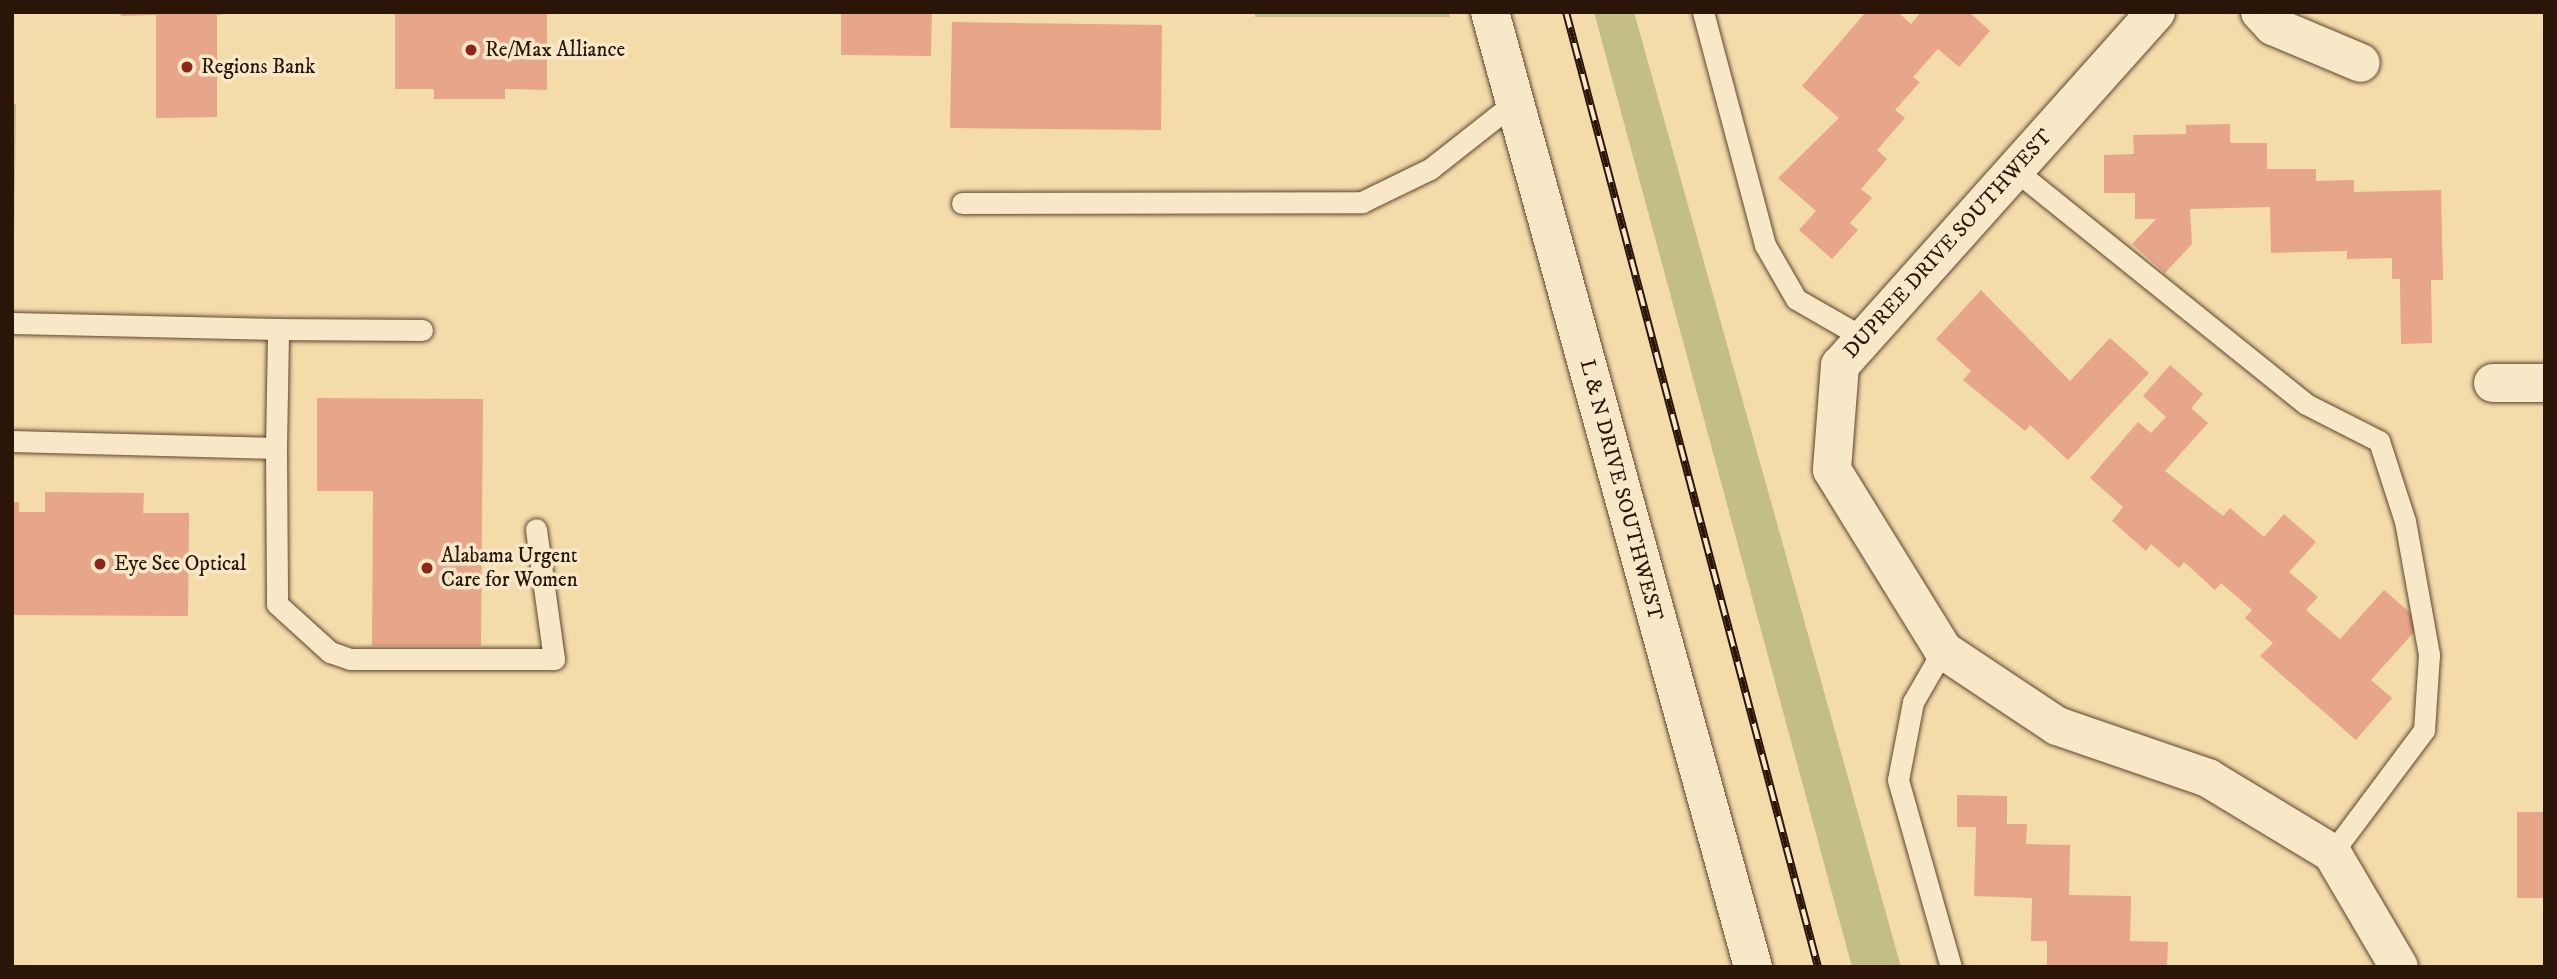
<!DOCTYPE html>
<html>
<head>
<meta charset="utf-8">
<style>
  body { margin:0 }
  #map { position:relative; width:2557px; height:979px; overflow:hidden; background:#f4dbaa; font-family:"IM FELL DW Pica",serif }
  div>[style] { position:absolute }
  [style*='--x'] { left:calc(var(--x)*1px); top:calc(var(--y)*1px); width:calc(var(--w)*1px); rotate:calc(var(--a)*1deg) }
  .green>* { inset:0; background:#c2be84 }
  .building>* { inset:0; background:#e7a589 }
  .roads { filter:drop-shadow(0 0 2px #5d4630) drop-shadow(0 0 2px #5d4630) }
  .lane>* { height:21px; margin:-10.5px; padding:0 10.5px; transform-origin:10.5px; border-radius:10.5px; background:#f8e8c8 }
  .street>* { height:38px; margin:-19px; padding:0 19px; transform-origin:19px; border-radius:19px; background:#f8e8c8 }
  .secondary>* { height:38px; margin:-19px; padding:0 19px; transform-origin:19px; border-radius:19px; background:#f8e8c8 }
  .rail>* { height:8px; margin-top:-4px; transform-origin:0; background:repeating-linear-gradient(90deg,#f8e8c8 0 16px,#2b1507 0 32px); box-sizing:border-box; border-block:2px solid #2b1507 }
  .dots>* { width:19px; height:19px; translate:-50% -50%; box-sizing:border-box; border:4px solid #f8e8c8; border-radius:50% }
  span { translate:-50% -50%; white-space:nowrap; text-align:center; line-height:1.15; -webkit-text-stroke:7px #f8e8c8; paint-order:stroke }
  .poi-label { font-size:21px; color:#2b1507 }
  .left { translate:0 -50%; text-align:left }
  .street-label { font-size:21px; color:#2b1507 }
  .frame { position:absolute; inset:0; border:14px solid #2b1507; pointer-events:none }
</style>
</head>
<body>
<div id="map">
  <div class="green">
    <div style="clip-path:polygon(1255px 12px,1448px 12px,1450px 17px,1255px 17px)"></div>
    <div style="clip-path:polygon(1594px 12px,1634px 12px,1901px 967px,1852px 967px)"></div>
    <div style="clip-path:polygon(12px 104px,16px 104px,14px 242px,12px 242px)"></div>
  </div>
  <div class="building">
    <div style="clip-path:polygon(120px 12px,243px 12px,217px 15px,217px 117px,156px 118px,156px 15px,121px 16px)"></div>
    <div style="clip-path:polygon(395px 12px,547px 12px,547px 90px,505px 89px,505px 99px,434px 99px,434px 89px,395px 89px)"></div>
    <div style="clip-path:polygon(841px 12px,932px 12px,931px 56px,841px 55px)"></div>
    <div style="clip-path:polygon(1866px 12px,1898px 12px,1911px 24px,1921px 12px,1969px 12px,1990px 31px,1959px 67px,1938px 49px,1913px 77px,1920px 82px,1895px 110px,1905px 118px,1877px 150px,1887px 159px,1861px 189px,1872px 198px,1850px 223px,1858px 230px,1832px 259px,1799px 230px,1816px 211px,1778px 178px,1839px 118px,1802px 86px)"></div>
    <div style="clip-path:polygon(952px 22px,1162px 25px,1161px 130px,950px 128px)"></div>
    <div style="clip-path:polygon(2230px 124px,2230px 143px,2267px 143px,2267px 169px,2316px 169px,2316px 181px,2354px 180px,2354px 192px,2441px 190px,2443px 280px,2431px 280px,2432px 343px,2401px 344px,2400px 279px,2392px 279px,2392px 258px,2347px 259px,2347px 251px,2271px 253px,2270px 207px,2190px 209px,2192px 244px,2165px 273px,2132px 244px,2156px 219px,2135px 219px,2135px 193px,2104px 193px,2104px 155px,2134px 154px,2133px 135px,2186px 134px,2186px 125px)"></div>
    <div style="clip-path:polygon(1981px 290px,2070px 381px,2110px 338px,2149px 373px,2068px 460px,2030px 425px,2025px 431px,1963px 380px,1971px 371px,1936px 339px)"></div>
    <div style="clip-path:polygon(2170px 365px,2203px 394px,2191px 408px,2208px 423px,2165px 471px,2223px 516px,2230px 508px,2264px 537px,2284px 514px,2316px 542px,2289px 572px,2318px 597px,2306px 610px,2340px 639px,2384px 590px,2422px 623px,2371px 680px,2392px 698px,2356px 740px,2260px 656px,2273px 643px,2245px 618px,2252px 610px,2221px 583px,2215px 590px,2184px 562px,2179px 568px,2151px 544px,2146px 551px,2112px 521px,2123px 507px,2090px 478px,2138px 422px,2151px 433px,2166px 417px,2143px 396px)"></div>
    <div style="clip-path:polygon(317px 398px,483px 399px,481px 646px,372px 646px,373px 491px,317px 491px)"></div>
    <div style="clip-path:polygon(45px 492px,144px 493px,143px 513px,189px 513px,188px 616px,12px 615px,12px 502px,19px 502px,19px 512px,45px 512px)"></div>
    <div style="clip-path:polygon(1957px 795px,2007px 796px,2007px 824px,2027px 824px,2026px 844px,2070px 845px,2069px 895px,2131px 896px,2130px 941px,2168px 942px,2167px 967px,2047px 967px,2047px 941px,2031px 941px,2032px 898px,1974px 896px,1976px 827px,1957px 827px)"></div>
    <div style="clip-path:polygon(2517px 812px,2545px 812px,2545px 898px,2517px 898px)"></div>
  </div>
  <div class="roads">
    <div class="lane">
      <div style="--x:1703;--y:12;--w:241;--a:75.1"></div>
      <div style="--x:1765;--y:245;--w:62;--a:60.1"></div>
      <div style="--x:1796;--y:299;--w:78;--a:29.8"></div>
      <div style="--x:2015;--y:170;--w:373;--a:38.8"></div>
      <div style="--x:2306;--y:404;--w:82;--a:26.9"></div>
      <div style="--x:2379;--y:441;--w:84;--a:72"></div>
      <div style="--x:2405;--y:521;--w:136;--a:79.8"></div>
      <div style="--x:2429;--y:655;--w:75;--a:93.8"></div>
      <div style="--x:2424;--y:730;--w:154;--a:126.8"></div>
      <div style="--x:962;--y:203;--w:400;--a:-0.1"></div>
      <div style="--x:1362;--y:202;--w:76;--a:-25.9"></div>
      <div style="--x:1430;--y:169;--w:107;--a:-38.2"></div>
      <div style="--x:12;--y:323;--w:266;--a:1.3"></div>
      <div style="--x:12;--y:441;--w:264;--a:1.5"></div>
      <div style="--x:276;--y:448;--w:156;--a:89.6"></div>
      <div style="--x:277;--y:604;--w:72;--a:42.2"></div>
      <div style="--x:330;--y:652;--w:21;--a:19"></div>
      <div style="--x:350;--y:659;--w:204;--a:0"></div>
      <div style="--x:554;--y:659;--w:131;--a:-97.9"></div>
      <div style="--x:276;--y:448;--w:119;--a:-89"></div>
      <div style="--x:278;--y:329;--w:144;--a:0.4"></div>
      <div style="--x:1943;--y:650;--w:60;--a:120"></div>
      <div style="--x:1913;--y:702;--w:79;--a:100.9"></div>
      <div style="--x:1898;--y:780;--w:194;--a:74.2"></div>
    </div>
    <div class="street">
      <div style="--x:2156;--y:12;--w:474;--a:131.8"></div>
      <div style="--x:1840;--y:365;--w:105;--a:94.4"></div>
      <div style="--x:1832;--y:470;--w:211;--a:58.3"></div>
      <div style="--x:1943;--y:650;--w:137;--a:33.7"></div>
      <div style="--x:2057;--y:726;--w:160;--a:19"></div>
      <div style="--x:2208;--y:778;--w:145;--a:31.2"></div>
      <div style="--x:2332;--y:853;--w:132;--a:59.6"></div>
      <div style="--x:2260;--y:12;--w:19;--a:47"></div>
      <div style="--x:2273;--y:26;--w:95;--a:22.8"></div>
      <div style="--x:2493;--y:383;--w:52;--a:0"></div>
    </div>
    <div class="secondary">
      <div style="--x:1490;--y:12;--w:991;--a:74.6"></div>
    </div>
  </div>
  <div class="rail">
    <div style="--x:1566;--y:12;--w:988;--a:75.22"></div>
  </div>
  <div class="dots">
    <div style="left:471px;top:50px;background:#8f2418"></div>
    <div style="left:187px;top:67px;background:#8f2418"></div>
    <div style="left:100px;top:564px;background:#8f2418"></div>
    <div style="left:427px;top:568px;background:#8f2418"></div>
  </div>
  <div class="poi-label">
    <span class="left" style="left:485px;top:50px">Re/Max Alliance</span>
    <span class="left" style="left:201px;top:67px">Regions Bank</span>
    <span class="left" style="left:441px;top:568px">Alabama Urgent<br>Care for Women</span>
    <span class="left" style="left:114px;top:564px">Eye See Optical</span>
  </div>
  <div class="street-label">
    <span style="left:1948px;top:244px;rotate:-48deg">DUPREE DRIVE SOUTHWEST</span>
    <span style="left:1621px;top:490px;rotate:75deg">L &amp; N DRIVE SOUTHWEST</span>
  </div>
  <div class="frame"></div>
</div>
</body>
</html>
